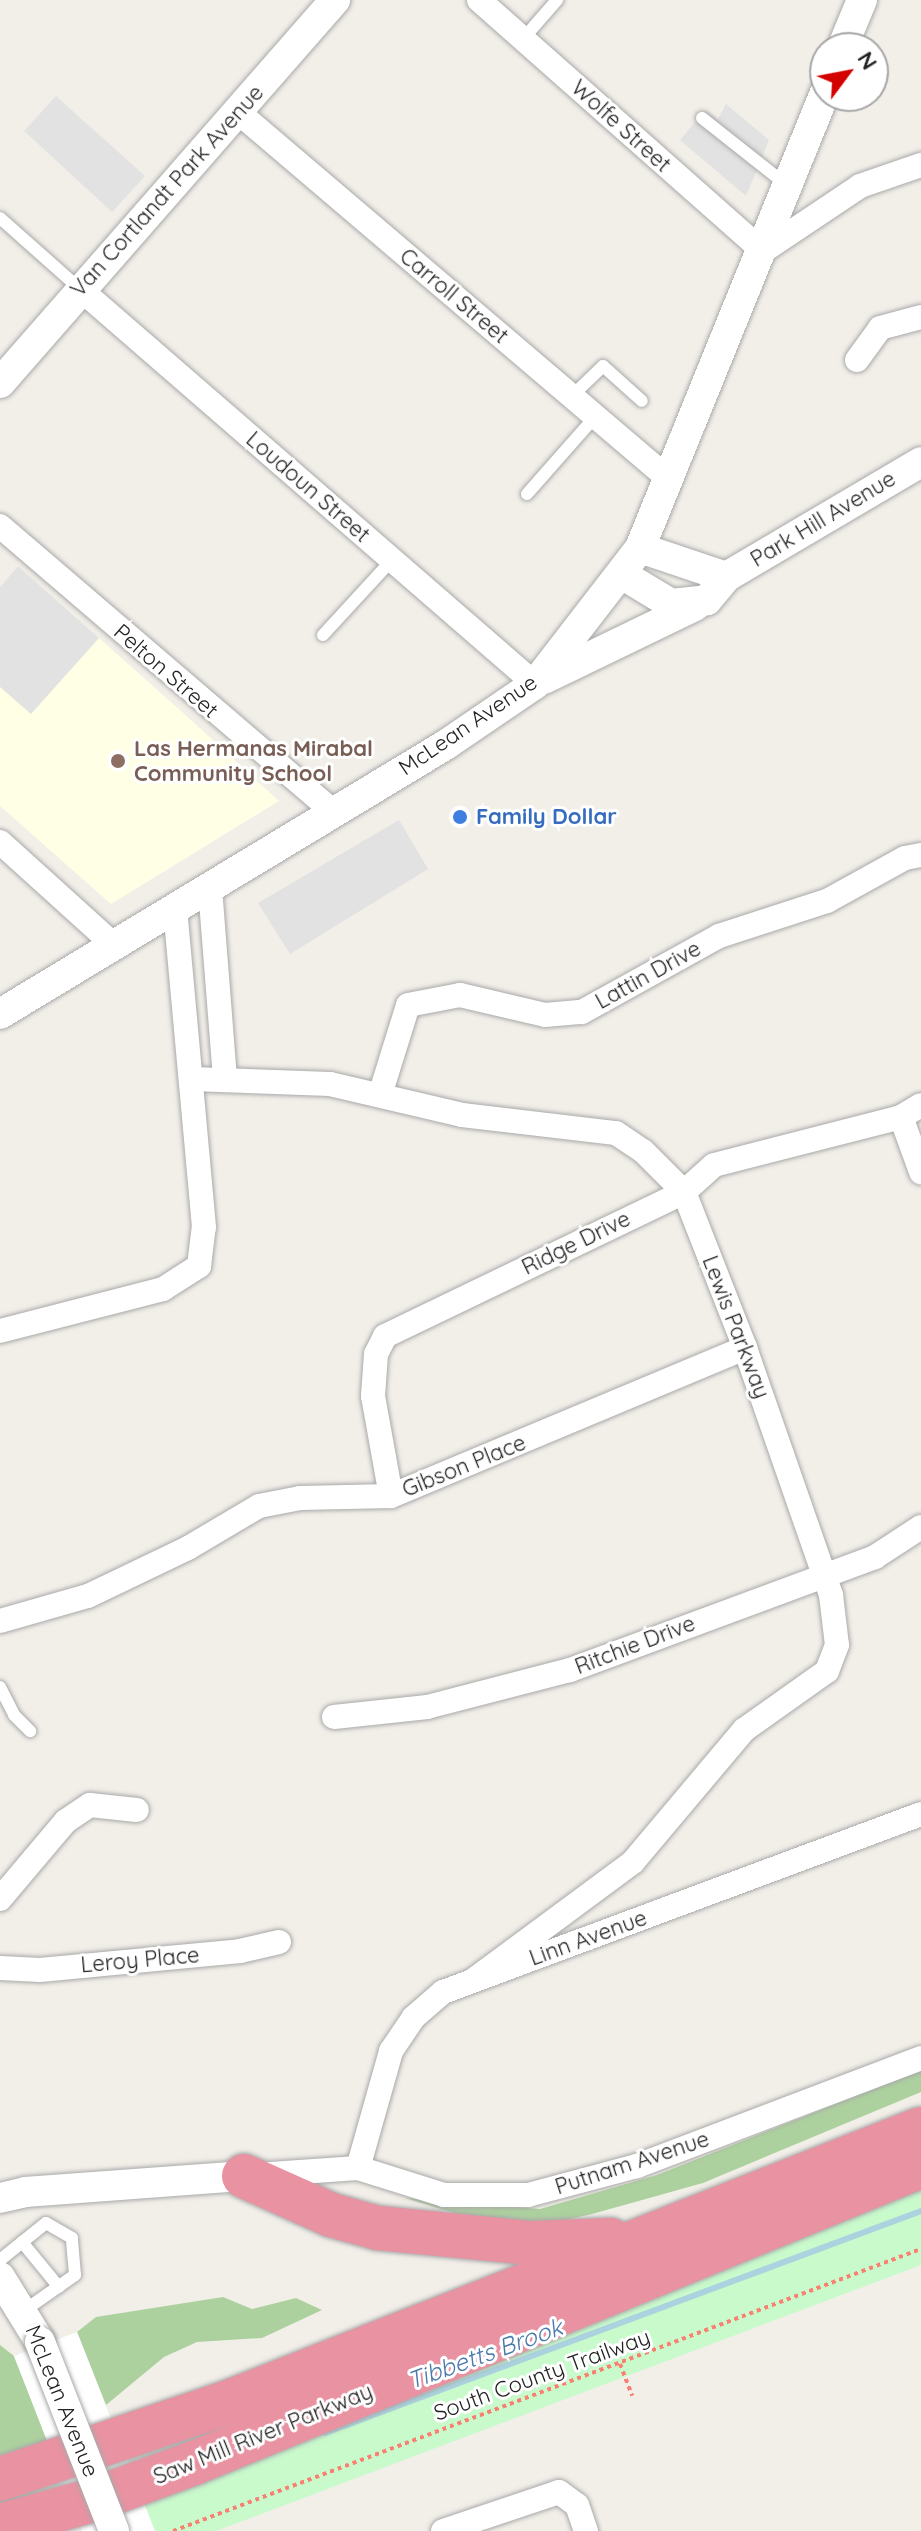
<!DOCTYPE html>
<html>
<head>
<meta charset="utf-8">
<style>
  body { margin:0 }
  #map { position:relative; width:921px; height:2531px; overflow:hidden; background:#f2efe9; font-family:Quicksand,sans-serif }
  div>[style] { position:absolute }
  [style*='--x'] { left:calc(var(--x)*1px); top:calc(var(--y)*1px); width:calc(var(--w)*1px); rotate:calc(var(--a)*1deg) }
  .education>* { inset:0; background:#ffffe5 }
  .forest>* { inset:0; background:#add19e }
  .park>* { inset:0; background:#c8facc }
  .parking>* { inset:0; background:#e2e2e2 }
  .pier>* { inset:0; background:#fff }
  .stream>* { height:6px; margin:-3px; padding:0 3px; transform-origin:3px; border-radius:3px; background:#aad3df }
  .path>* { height:4px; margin-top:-2px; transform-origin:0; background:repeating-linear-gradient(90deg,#fa8072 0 4px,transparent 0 8px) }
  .roads { filter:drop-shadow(0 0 2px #a9a9a9) drop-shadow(0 0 2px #a9a9a9) }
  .service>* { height:12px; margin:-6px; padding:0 6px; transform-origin:6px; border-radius:6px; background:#fff }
  .minor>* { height:24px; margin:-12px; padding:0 12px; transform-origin:12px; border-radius:12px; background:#fff }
  .tertiary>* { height:30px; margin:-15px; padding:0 15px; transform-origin:15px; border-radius:15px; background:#fff }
  .motorway>* { height:44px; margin:-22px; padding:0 22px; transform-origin:22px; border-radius:22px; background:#e892a2 }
  .bridges { filter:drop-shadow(0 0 2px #a9a9a9) drop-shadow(0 0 2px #a9a9a9) }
  .tertiary-bridge>* { height:30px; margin:-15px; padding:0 15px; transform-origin:15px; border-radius:15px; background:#fff }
  .dots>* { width:22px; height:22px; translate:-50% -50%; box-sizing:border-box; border:4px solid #fff; border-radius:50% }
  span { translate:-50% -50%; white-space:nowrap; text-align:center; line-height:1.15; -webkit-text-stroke:6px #fff; paint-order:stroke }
  .street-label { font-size:22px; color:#222 }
  .education-label { font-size:22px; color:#785e54; font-weight:700 }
  .left { translate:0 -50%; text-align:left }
  .shop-label { font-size:22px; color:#366cbe; font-weight:700 }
  .water-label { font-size:24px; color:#4a7aab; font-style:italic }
  .north { position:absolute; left:809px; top:32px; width:80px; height:80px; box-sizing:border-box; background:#fff; border:2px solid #a7a7a7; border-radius:50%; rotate:58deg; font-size:22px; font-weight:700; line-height:32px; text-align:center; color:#222 }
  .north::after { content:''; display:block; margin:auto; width:28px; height:36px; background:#d40000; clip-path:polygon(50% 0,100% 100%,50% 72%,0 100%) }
</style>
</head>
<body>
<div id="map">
  <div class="education">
    <div style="clip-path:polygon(18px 566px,191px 720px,279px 801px,111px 904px,0 806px,0 587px)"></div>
  </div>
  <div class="forest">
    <div style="clip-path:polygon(921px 2070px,921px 2092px,703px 2183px,592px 2214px,553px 2223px,484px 2222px,405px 2198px,540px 2209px,657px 2175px)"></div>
    <div style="clip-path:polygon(223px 2297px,252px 2309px,296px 2298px,322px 2310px,262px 2338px,197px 2342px,164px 2357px,106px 2405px,77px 2332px,96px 2317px)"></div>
    <div style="clip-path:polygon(0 2345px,14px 2356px,48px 2442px,0 2457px)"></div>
  </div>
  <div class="park">
    <div style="clip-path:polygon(921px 2188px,921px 2265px,216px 2531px,154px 2531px,142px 2502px)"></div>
  </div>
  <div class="parking">
    <div style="clip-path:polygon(56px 96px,145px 176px,112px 212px,24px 131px)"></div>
    <div style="clip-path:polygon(726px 104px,769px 140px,746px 196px,680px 140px,706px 109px,718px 119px)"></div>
    <div style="clip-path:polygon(18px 566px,99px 638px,31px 714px,0 687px,0 587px)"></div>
    <div style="clip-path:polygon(399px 820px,428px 869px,290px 954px,258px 903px)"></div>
  </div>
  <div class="pier">
    <div style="clip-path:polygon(77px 2332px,155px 2531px,82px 2531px,14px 2356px)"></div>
  </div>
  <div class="stream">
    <div style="--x:325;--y:2433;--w:636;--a:-20.43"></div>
  </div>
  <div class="path">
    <div style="--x:620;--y:2364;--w:34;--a:69"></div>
    <div style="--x:173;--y:2531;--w:799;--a:-20.66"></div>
  </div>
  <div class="roads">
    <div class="service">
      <div style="--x:523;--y:39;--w:52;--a:-48.9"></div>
      <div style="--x:702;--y:118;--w:110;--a:38.3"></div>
      <div style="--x:0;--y:218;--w:107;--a:41.6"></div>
      <div style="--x:572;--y:396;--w:43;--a:-44.1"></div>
      <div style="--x:603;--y:366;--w:52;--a:41.9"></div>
      <div style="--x:527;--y:494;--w:103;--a:-48.6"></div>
      <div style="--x:323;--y:635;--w:102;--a:-47.4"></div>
      <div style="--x:0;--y:1687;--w:31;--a:63"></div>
      <div style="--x:14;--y:1715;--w:23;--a:45"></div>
      <div style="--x:22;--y:2242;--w:58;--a:50.6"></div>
      <div style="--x:0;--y:2260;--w:59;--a:-38.8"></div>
      <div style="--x:25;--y:2310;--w:61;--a:-35"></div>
      <div style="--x:75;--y:2275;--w:37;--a:-95"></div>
      <div style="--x:72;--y:2238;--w:30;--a:-150"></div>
    </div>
    <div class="minor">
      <div style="--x:479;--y:0;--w:379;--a:41.5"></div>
      <div style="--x:763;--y:251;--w:117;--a:-33.8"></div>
      <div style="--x:860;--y:186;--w:65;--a:-19"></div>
      <div style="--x:238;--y:112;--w:567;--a:40.43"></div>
      <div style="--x:80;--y:289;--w:603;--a:40.96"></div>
      <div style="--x:857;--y:360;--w:39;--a:-54"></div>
      <div style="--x:880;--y:328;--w:42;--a:-15"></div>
      <div style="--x:0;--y:526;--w:440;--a:40.6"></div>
      <div style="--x:0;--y:842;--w:154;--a:42.1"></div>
      <div style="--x:210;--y:888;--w:192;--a:85.5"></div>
      <div style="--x:192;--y:1079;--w:138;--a:2.1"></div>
      <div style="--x:330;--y:1084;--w:136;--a:13.2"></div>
      <div style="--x:462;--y:1115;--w:155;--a:6.7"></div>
      <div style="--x:616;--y:1133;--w:32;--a:34"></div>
      <div style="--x:643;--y:1151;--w:58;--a:45"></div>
      <div style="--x:684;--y:1192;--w:168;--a:68.6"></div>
      <div style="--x:745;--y:1348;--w:262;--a:70.8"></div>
      <div style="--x:831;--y:1595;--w:50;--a:83.2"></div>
      <div style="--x:837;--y:1645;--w:28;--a:111"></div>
      <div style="--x:827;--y:1671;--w:102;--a:144.6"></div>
      <div style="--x:744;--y:1730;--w:172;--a:130.1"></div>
      <div style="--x:633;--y:1862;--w:197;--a:143.5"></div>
      <div style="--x:380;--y:1095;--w:94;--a:-72.7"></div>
      <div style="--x:408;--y:1005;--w:53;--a:-10.9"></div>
      <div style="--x:460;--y:995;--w:87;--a:13.2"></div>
      <div style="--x:545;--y:1015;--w:37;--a:-5"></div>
      <div style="--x:582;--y:1012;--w:157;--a:-29"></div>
      <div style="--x:719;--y:936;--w:114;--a:-18"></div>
      <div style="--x:827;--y:901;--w:89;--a:-28.9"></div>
      <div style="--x:905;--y:858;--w:16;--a:-11"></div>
      <div style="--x:901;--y:1117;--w:59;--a:70"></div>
      <div style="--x:0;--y:1331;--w:168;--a:-14.4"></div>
      <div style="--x:163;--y:1289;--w:43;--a:-32.6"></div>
      <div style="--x:199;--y:1266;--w:39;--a:-83"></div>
      <div style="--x:204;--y:1227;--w:318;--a:-95.2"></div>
      <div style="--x:391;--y:1496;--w:102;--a:-100.2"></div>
      <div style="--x:373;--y:1396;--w:42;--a:-85.9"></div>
      <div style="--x:376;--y:1354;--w:20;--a:-63"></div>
      <div style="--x:385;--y:1336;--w:332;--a:-25.7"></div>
      <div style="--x:684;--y:1192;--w:40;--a:-42"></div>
      <div style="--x:714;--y:1165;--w:193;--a:-14.4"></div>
      <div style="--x:901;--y:1117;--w:23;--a:-31"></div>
      <div style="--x:0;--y:1621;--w:91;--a:-15.9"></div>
      <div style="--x:88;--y:1596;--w:111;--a:-25.6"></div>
      <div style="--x:188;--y:1548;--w:82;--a:-30.6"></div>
      <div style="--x:259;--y:1506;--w:42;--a:-11"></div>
      <div style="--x:300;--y:1498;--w:91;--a:-1.3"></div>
      <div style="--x:391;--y:1496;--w:384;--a:-22.7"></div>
      <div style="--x:334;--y:1717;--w:94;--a:-6.1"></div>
      <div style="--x:427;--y:1707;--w:148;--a:-14.5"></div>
      <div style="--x:570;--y:1670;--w:325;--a:-20.3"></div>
      <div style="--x:875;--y:1557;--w:55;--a:-33.1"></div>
      <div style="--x:0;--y:1899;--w:102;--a:-49.8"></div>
      <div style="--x:66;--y:1821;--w:29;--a:-34"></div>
      <div style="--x:90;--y:1805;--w:47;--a:6.1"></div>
      <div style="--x:0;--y:1968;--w:40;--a:2.9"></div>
      <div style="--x:40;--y:1970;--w:201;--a:-5.4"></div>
      <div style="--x:240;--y:1951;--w:40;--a:-13"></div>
      <div style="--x:358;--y:2168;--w:122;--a:-74.2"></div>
      <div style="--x:391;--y:2051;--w:40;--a:-56"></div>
      <div style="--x:413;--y:2018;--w:40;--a:-41"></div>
      <div style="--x:443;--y:1992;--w:510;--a:-20.42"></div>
      <div style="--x:256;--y:2175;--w:102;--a:-3.9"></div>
      <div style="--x:358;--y:2168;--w:90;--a:17.4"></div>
      <div style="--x:444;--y:2195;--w:84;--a:0"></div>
      <div style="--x:528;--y:2195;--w:113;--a:-14.9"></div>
      <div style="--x:637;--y:2166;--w:304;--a:-20.8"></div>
      <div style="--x:443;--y:2531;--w:122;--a:-18.6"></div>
      <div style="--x:559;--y:2492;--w:22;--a:36"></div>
      <div style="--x:577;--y:2505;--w:28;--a:71"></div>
    </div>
    <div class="tertiary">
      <div style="--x:842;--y:48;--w:52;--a:-67.4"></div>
      <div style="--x:0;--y:383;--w:509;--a:-48.82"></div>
      <div style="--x:640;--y:548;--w:91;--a:18.6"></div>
      <div style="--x:623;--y:575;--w:56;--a:31.1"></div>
      <div style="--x:671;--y:604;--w:36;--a:-6"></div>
      <div style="--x:707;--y:600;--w:30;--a:-50"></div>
      <div style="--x:726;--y:577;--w:226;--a:-30.5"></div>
      <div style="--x:544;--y:679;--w:168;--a:-25.8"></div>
      <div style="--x:0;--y:1014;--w:522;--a:-31.13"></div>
      <div style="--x:447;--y:744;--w:107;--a:-34.3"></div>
      <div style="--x:535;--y:684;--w:172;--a:-52.3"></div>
      <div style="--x:640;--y:548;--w:492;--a:-67.9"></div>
      <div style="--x:0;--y:2198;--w:26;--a:-13"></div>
      <div style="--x:25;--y:2192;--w:220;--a:-4.2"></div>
      <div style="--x:0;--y:2277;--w:76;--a:58.4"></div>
    </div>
    <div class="motorway">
      <div style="--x:244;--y:2176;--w:95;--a:24.1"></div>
      <div style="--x:331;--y:2215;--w:49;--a:15.5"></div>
      <div style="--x:378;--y:2228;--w:154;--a:5.6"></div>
      <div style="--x:531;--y:2243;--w:80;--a:-2.1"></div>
      <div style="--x:0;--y:2479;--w:242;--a:-18.6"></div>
      <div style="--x:229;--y:2402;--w:744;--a:-21.53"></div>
      <div style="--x:0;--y:2526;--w:97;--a:-15.6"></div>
      <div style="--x:93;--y:2500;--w:108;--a:-20.1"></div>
      <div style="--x:194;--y:2463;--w:785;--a:-22.22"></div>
    </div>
  </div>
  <div class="bridges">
    <div class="tertiary-bridge">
      <div style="--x:40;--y:2342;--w:203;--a:68.6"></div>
    </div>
  </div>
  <div class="dots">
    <div style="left:118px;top:761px;background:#8d6e63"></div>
    <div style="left:460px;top:817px;background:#3f7fe0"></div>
  </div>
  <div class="street-label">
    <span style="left:621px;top:126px;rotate:42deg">Wolfe Street</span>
    <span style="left:167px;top:191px;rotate:-48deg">Van Cortlandt Park Avenue</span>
    <span style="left:454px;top:296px;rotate:40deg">Carroll Street</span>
    <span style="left:308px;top:487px;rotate:41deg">Loudoun Street</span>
    <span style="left:823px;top:519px;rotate:-31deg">Park Hill Avenue</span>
    <span style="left:166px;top:671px;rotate:41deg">Pelton Street</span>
    <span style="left:468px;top:725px;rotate:-34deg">McLean Avenue</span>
    <span style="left:648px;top:975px;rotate:-29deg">Lattin Drive</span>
    <span style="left:576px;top:1243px;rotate:-26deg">Ridge Drive</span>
    <span style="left:736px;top:1327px;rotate:69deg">Lewis Parkway</span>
    <span style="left:464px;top:1466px;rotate:-22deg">Gibson Place</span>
    <span style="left:635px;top:1645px;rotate:-21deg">Ritchie Drive</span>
    <span style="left:588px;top:1938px;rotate:-20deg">Linn Avenue</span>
    <span style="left:140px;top:1960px;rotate:-5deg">Leroy Place</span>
    <span style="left:632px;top:2163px;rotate:-18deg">Putnam Avenue</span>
    <span style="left:542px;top:2375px;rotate:-20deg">South County Trailway</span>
    <span style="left:62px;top:2401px;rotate:68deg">McLean Avenue</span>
    <span style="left:263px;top:2434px;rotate:-22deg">Saw Mill River Parkway</span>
  </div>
  <div class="education-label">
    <span class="left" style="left:134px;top:761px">Las Hermanas Mirabal<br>Community School</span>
  </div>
  <div class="shop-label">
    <span class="left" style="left:476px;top:817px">Family Dollar</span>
  </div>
  <div class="water-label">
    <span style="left:485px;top:2354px;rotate:-20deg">Tibbetts Brook</span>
  </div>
  <div class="north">N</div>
</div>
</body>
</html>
